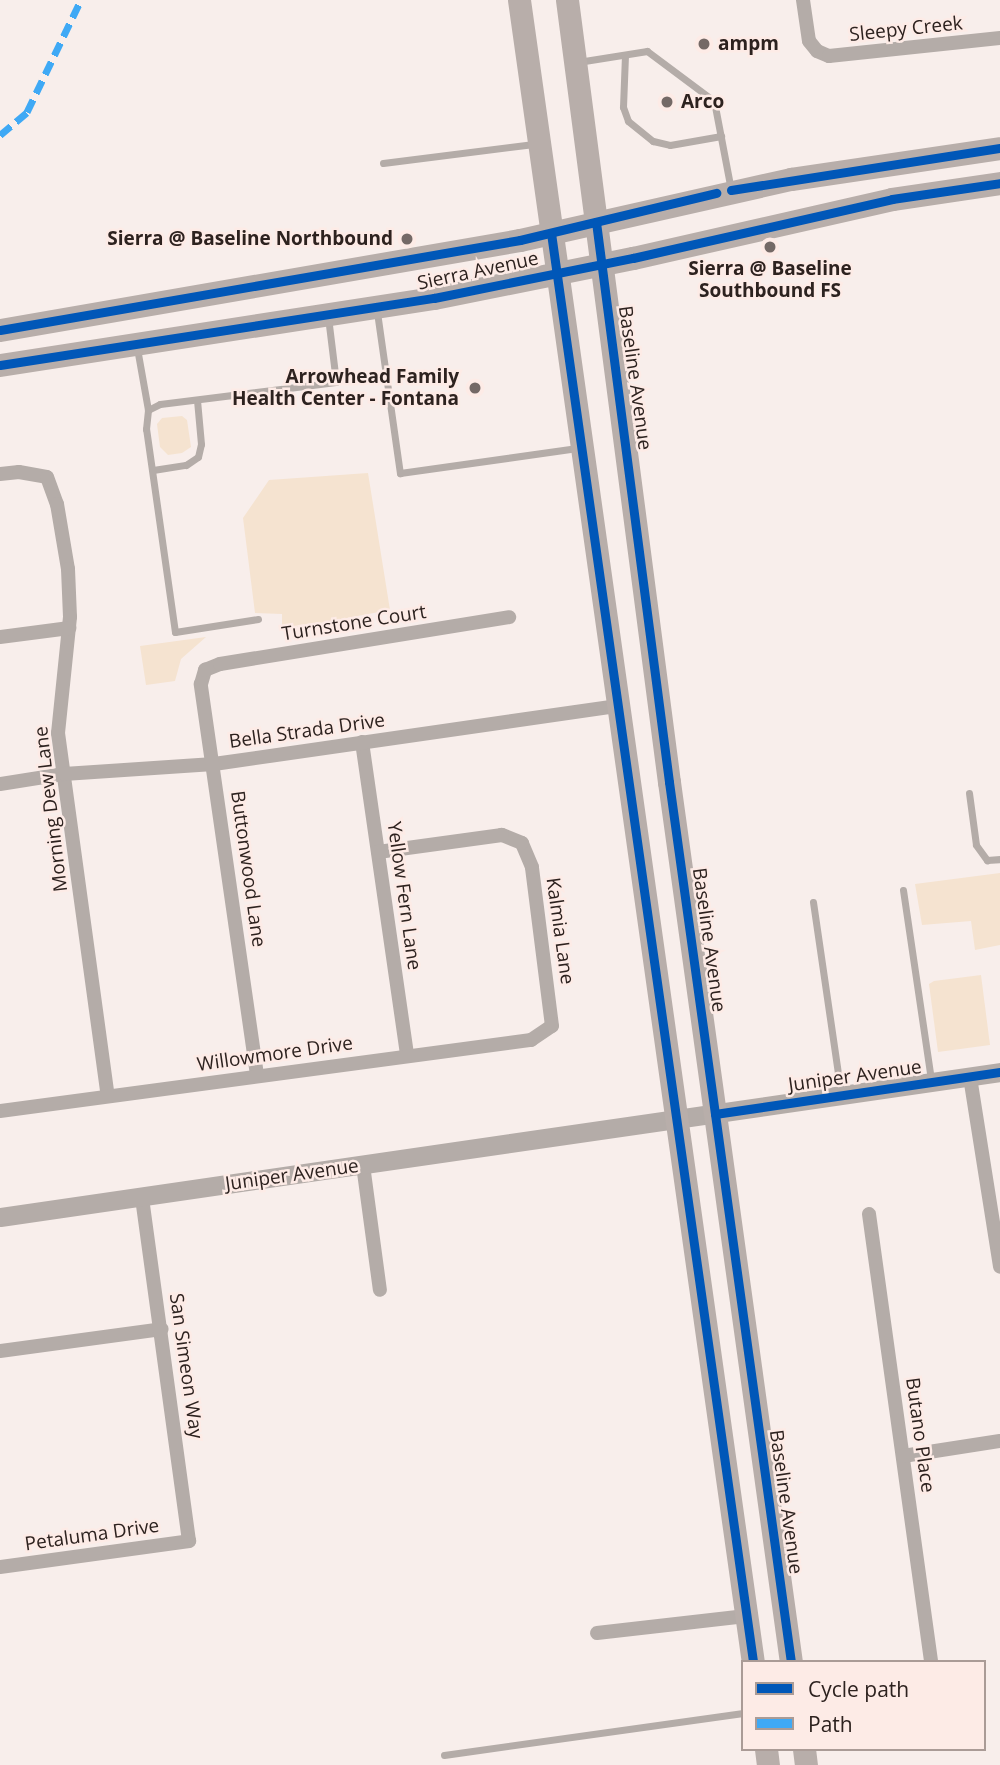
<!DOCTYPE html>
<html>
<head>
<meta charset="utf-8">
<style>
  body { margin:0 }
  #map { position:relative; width:1000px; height:1765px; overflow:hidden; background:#f8eeeb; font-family:"Open Sans",sans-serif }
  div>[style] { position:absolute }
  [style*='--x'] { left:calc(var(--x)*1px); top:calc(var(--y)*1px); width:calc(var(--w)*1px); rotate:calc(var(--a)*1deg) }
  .green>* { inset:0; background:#f5e3d0 }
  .service>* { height:7px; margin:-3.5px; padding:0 3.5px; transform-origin:3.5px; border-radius:3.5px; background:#b4aca8 }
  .minor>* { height:14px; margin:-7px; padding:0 7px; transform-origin:7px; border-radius:7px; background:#b4aca8 }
  .tertiary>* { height:19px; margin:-9.5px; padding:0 9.5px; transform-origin:9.5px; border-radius:9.5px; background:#b4aca8 }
  .primary>* { height:23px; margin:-11.5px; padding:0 11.5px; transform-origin:11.5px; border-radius:11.5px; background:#b8aeaa }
  .quiet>* { height:7px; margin-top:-3.5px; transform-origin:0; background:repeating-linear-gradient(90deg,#3fa9f5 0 14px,transparent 0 21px) }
  .cycleway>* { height:9px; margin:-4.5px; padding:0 4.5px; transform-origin:4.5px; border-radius:4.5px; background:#0057b8 }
  .dots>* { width:19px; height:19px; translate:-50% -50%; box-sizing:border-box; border:4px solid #fdebe6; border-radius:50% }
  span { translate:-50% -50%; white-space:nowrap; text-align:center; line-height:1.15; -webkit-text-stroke:5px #fdebe6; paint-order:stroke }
  .street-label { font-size:19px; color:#2d221f }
  .poi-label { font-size:19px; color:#2d221f; font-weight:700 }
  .left { translate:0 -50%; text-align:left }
  .right { translate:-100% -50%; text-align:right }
  .legend { position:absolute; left:741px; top:1660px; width:245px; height:91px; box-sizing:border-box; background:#fdebe6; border:2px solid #aa9b96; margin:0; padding:9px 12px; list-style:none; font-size:21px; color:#2d221f }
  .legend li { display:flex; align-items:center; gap:14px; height:35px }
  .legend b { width:35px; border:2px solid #aa9b96 }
</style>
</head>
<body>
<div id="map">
  <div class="green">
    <div style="clip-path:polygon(182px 416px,187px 420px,191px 447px,182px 453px,168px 455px,160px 447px,157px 424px,162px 418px)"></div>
    <div style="clip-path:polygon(368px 473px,390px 610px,282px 630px,282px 614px,255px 613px,243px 518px,269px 480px)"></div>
    <div style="clip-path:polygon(206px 637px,181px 659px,175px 681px,146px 685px,140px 646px)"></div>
    <div style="clip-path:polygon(1000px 873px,1000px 945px,975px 950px,971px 921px,922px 925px,915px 884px)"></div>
    <div style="clip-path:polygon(981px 975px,990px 1045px,938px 1052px,929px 984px,934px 981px)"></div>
  </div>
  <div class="service">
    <div style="--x:625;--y:55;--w:52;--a:92.2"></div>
    <div style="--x:623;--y:107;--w:15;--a:70"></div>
    <div style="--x:628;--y:121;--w:32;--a:39"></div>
    <div style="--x:653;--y:141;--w:17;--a:13"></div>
    <div style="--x:670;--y:145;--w:52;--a:-10"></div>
    <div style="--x:578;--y:62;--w:70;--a:-9.1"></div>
    <div style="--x:647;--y:51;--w:84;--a:36.7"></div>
    <div style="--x:714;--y:101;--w:91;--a:79.2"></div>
    <div style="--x:383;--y:163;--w:152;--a:-7.2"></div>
    <div style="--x:377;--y:312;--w:163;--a:81.9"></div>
    <div style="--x:400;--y:473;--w:179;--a:-8"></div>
    <div style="--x:137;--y:348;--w:63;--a:79.9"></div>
    <div style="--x:153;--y:470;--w:33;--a:-9"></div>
    <div style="--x:186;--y:465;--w:14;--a:-34"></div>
    <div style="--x:198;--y:457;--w:13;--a:-77"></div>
    <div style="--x:201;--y:444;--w:44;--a:-95.2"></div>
    <div style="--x:258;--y:619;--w:84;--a:171.1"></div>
    <div style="--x:175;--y:632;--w:205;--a:-98.1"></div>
    <div style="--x:146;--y:429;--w:19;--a:-84"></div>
    <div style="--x:148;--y:410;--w:13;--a:-27"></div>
    <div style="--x:160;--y:404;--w:177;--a:-7.1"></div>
    <div style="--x:336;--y:382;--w:65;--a:-97"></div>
    <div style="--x:969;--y:793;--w:52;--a:82.3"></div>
    <div style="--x:976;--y:845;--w:19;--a:54"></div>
    <div style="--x:987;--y:860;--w:13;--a:-4"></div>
    <div style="--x:903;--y:890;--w:192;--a:81.6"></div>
    <div style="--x:813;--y:902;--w:194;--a:81.7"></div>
    <div style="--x:444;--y:1755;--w:302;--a:-8"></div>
  </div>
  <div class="minor">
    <div style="--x:803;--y:0;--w:41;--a:81.7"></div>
    <div style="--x:809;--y:41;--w:13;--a:51"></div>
    <div style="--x:817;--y:51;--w:13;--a:23"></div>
    <div style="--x:829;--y:56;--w:172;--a:-6"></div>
    <div style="--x:0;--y:474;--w:19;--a:-6"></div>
    <div style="--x:19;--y:472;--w:28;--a:10"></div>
    <div style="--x:47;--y:477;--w:29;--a:70"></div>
    <div style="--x:57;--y:504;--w:66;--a:80.4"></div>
    <div style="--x:68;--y:569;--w:48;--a:87.6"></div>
    <div style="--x:70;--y:617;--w:117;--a:95.9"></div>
    <div style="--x:58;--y:733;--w:366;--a:82.2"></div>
    <div style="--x:0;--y:637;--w:70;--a:-7.4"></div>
    <div style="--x:362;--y:742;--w:317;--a:81.8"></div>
    <div style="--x:0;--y:784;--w:65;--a:-8.9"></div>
    <div style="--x:64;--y:774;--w:150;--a:-3.8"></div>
    <div style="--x:214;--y:764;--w:408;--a:-8.2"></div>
    <div style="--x:257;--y:1075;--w:395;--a:-98.2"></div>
    <div style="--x:201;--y:684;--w:15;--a:-74"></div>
    <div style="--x:205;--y:670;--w:16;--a:-22"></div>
    <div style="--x:220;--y:664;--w:293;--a:-9.2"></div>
    <div style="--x:970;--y:1077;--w:192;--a:81"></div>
    <div style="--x:0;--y:1111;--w:536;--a:-7.62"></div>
    <div style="--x:531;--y:1040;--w:25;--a:-34"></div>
    <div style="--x:552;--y:1026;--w:160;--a:-97.2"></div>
    <div style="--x:532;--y:867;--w:26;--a:-113"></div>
    <div style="--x:522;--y:843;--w:22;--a:-158"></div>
    <div style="--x:502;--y:835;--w:125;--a:172.2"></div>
    <div style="--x:363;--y:1165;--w:126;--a:82.3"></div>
    <div style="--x:869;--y:1214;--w:452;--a:82.1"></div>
    <div style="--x:0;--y:1351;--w:163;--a:-7.7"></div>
    <div style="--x:903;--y:1456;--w:98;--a:-8.8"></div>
    <div style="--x:0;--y:1567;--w:191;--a:-7.8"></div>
    <div style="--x:189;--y:1541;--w:347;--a:-97.8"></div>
    <div style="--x:597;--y:1633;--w:150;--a:-6.5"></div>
  </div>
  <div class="tertiary">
    <div style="--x:0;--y:1217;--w:1010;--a:-8.25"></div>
  </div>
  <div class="primary">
    <div style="--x:519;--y:0;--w:1678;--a:81.99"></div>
    <div style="--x:567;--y:0;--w:789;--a:82.57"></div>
    <div style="--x:669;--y:782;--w:888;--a:82.11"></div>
    <div style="--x:0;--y:330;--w:528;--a:-9.82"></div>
    <div style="--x:520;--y:240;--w:278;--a:-12.7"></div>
    <div style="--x:791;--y:179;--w:211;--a:-8.4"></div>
    <div style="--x:0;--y:365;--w:439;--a:-8.8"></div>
    <div style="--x:434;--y:298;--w:203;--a:-11.4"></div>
    <div style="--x:633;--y:258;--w:266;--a:-12.8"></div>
    <div style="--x:892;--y:199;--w:109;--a:-8.4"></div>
    <div style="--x:766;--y:1749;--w:16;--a:83"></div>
    <div style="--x:804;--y:1749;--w:16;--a:83"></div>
  </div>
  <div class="quiet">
    <div style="--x:0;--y:135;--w:35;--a:-40"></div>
    <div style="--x:27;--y:112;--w:124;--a:-64.3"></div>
  </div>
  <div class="cycleway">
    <div style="--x:731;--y:190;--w:272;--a:-8.9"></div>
    <div style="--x:596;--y:222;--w:565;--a:82.57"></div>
    <div style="--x:669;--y:782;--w:888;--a:82.11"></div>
    <div style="--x:551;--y:233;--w:1443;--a:81.95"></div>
    <div style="--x:0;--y:330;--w:528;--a:-9.82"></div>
    <div style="--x:520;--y:240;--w:202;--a:-13.5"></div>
    <div style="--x:0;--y:365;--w:439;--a:-8.8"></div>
    <div style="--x:434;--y:298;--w:203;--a:-11.4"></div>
    <div style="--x:633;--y:258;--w:266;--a:-12.8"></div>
    <div style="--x:892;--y:199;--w:109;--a:-8.4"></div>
    <div style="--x:715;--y:1114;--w:288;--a:-8.4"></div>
  </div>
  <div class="dots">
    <div style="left:704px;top:44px;background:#746966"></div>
    <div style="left:667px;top:102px;background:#746966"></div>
    <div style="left:407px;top:239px;background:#746966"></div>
    <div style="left:770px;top:247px;background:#746966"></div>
    <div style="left:475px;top:388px;background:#746966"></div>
  </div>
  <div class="street-label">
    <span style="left:906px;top:29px;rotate:-6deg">Sleepy Creek</span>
    <span style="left:478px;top:271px;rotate:-12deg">Sierra Avenue</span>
    <span style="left:635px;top:378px;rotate:82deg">Baseline Avenue</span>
    <span style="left:354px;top:623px;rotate:-9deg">Turnstone Court</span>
    <span style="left:307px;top:731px;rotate:-8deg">Bella Strada Drive</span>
    <span style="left:51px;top:809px;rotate:-97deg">Morning Dew Lane</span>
    <span style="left:248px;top:869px;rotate:82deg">Buttonwood Lane</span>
    <span style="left:404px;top:896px;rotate:82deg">Yellow Fern Lane</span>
    <span style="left:560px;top:931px;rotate:82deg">Kalmia Lane</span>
    <span style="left:709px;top:940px;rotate:82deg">Baseline Avenue</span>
    <span style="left:275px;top:1054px;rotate:-8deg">Willowmore Drive</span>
    <span style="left:855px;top:1076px;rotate:-8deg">Juniper Avenue</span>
    <span style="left:292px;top:1175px;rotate:-8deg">Juniper Avenue</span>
    <span style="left:186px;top:1366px;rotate:82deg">San Simeon Way</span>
    <span style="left:920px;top:1435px;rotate:82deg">Butano Place</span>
    <span style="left:786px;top:1502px;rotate:82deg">Baseline Avenue</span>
    <span style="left:92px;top:1535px;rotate:-8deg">Petaluma Drive</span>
  </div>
  <div class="poi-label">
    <span class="left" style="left:718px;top:44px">ampm</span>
    <span class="left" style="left:681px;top:102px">Arco</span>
    <span class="right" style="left:393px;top:239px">Sierra @ Baseline Northbound</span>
    <span style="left:770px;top:280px">Sierra @ Baseline<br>Southbound FS</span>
    <span class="right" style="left:459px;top:388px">Arrowhead Family<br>Health Center - Fontana</span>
  </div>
  <ul class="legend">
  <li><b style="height:9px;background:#0057b8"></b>Cycle path</li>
  <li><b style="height:9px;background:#3fa9f5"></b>Path</li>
  </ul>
</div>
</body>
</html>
